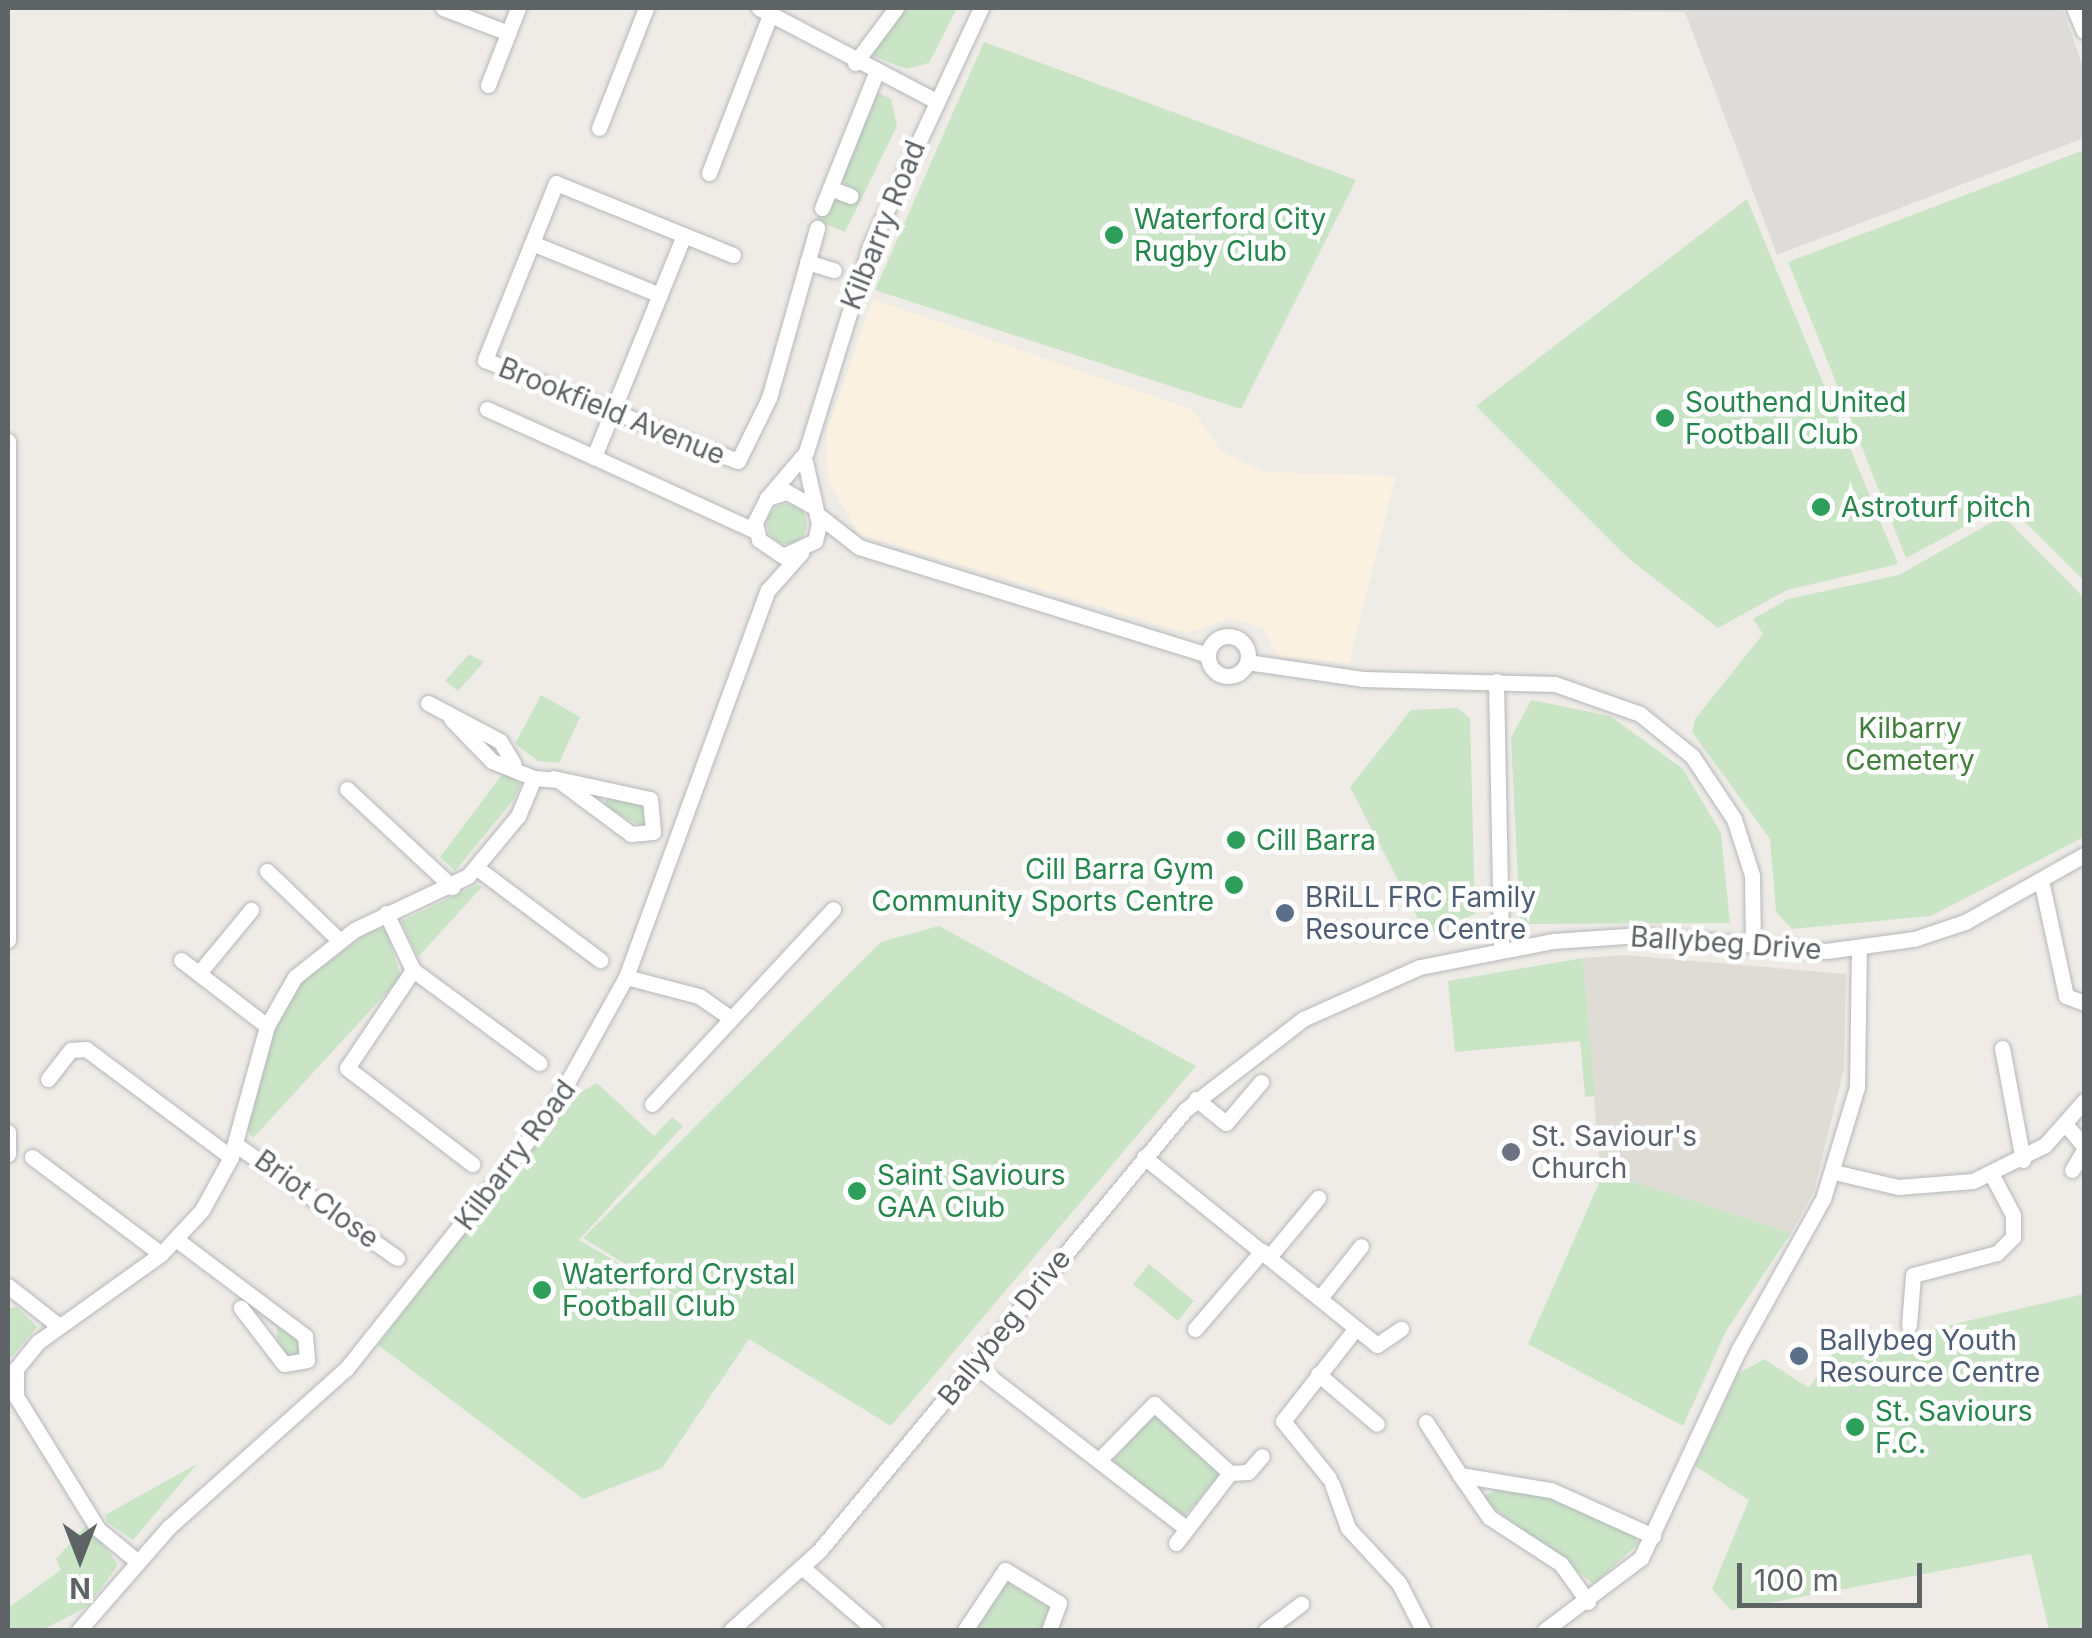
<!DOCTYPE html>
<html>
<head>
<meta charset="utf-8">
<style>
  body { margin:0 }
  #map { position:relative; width:2092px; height:1638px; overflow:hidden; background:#efece7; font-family:Inter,sans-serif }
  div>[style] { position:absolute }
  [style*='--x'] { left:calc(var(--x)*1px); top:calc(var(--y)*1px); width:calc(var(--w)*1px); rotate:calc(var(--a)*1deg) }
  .commercial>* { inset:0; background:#fbf1e0 }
  .industrial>* { inset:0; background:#dedcd9 }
  .education>* { inset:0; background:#dfdcd5 }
  .green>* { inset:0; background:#cae4c6 }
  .round { border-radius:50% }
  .roads { filter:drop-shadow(0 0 2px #b4b7ba) drop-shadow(0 0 2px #b4b7ba) }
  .minor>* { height:15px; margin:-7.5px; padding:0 7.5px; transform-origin:7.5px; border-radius:7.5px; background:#fff }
  .minor>.ring { margin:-7.5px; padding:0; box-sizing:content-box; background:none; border:15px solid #fff; border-radius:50% }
  .dots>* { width:28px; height:28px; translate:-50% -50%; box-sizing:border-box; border:5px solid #fff; border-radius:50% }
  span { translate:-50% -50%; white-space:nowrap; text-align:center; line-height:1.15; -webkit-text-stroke:9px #fff; paint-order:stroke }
  .leisure-label { font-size:28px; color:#27864d }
  .left { translate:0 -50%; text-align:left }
  .right { translate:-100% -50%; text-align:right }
  .street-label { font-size:28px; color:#5e6366 }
  .park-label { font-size:28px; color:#427f3c }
  .service-label { font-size:28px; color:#4e5e75 }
  .worship-label { font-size:28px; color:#5b616d }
  .frame { position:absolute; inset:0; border:10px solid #5e6366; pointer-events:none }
  .north { position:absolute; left:30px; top:1508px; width:100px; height:100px; -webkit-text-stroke:8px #fff; paint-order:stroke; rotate:180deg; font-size:28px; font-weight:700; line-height:40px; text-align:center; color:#5e6366 }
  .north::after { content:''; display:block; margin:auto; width:35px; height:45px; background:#5e6366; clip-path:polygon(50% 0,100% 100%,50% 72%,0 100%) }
  .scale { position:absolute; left:1737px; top:1563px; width:185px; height:45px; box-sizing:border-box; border:5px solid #5e6366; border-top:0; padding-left:12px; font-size:30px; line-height:35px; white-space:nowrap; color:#5e6366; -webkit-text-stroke:8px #fff; paint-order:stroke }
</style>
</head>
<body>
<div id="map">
  <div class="commercial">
    <div style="clip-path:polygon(873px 299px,1193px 410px,1221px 451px,1265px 472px,1396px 476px,1349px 663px,1277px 656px,1263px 628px,1230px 618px,1187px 633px,859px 534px,828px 480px,826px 434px)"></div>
  </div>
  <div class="industrial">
    <div style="clip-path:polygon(1349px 8px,2062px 8px,2084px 69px,2084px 138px,1777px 255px,1685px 12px)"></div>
  </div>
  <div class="education">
    <div style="clip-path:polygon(1624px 955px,1846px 974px,1844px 1069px,1814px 1191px,1791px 1233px,1600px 1171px,1583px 958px)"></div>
  </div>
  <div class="green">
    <div style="clip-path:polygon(904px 8px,957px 8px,929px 63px,906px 69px,869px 54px)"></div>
    <div style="clip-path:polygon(984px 42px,1356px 180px,1241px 409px,875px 290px)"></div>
    <div style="clip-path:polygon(875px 91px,891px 99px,897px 126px,845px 232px,815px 220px,847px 188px,841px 175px)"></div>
    <div style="clip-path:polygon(2084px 150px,2084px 581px,2007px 504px,1906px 558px,1788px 262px)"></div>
    <div style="clip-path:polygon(1747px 199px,1898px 564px,1787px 590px,1718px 628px,1628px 558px,1476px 406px)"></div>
    <div class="round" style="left:767px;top:504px;width:40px;height:40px"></div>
    <div style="clip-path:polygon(2003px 516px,2084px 598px,2084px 837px,1931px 916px,1792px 929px,1776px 912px,1770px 839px,1692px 732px,1695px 719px,1763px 634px,1753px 619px,1788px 599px,1899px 575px)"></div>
    <div style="clip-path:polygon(469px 654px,484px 662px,458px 691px,445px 681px)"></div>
    <div style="clip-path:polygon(541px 695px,580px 717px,559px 763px,538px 761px,515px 744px)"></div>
    <div style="clip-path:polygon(1531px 700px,1610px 716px,1683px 769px,1721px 833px,1730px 923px,1520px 924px,1511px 738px)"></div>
    <div style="clip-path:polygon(1457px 708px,1470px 718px,1475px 914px,1427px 936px,1350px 787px,1411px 710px)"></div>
    <div style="clip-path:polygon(504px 772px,521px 784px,514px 799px,455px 871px,440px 857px)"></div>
    <div style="clip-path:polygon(607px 796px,646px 803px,648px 829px,604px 807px)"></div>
    <div style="clip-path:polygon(477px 885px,482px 887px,418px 957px,401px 921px)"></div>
    <div style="clip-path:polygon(939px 926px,1196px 1066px,891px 1426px,749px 1339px,662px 1468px,583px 1499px,378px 1345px,567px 1100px,597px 1083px,654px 1136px,672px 1117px,683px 1126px,579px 1240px,713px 1318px,583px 1238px,881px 942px)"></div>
    <div style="clip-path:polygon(375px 928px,386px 930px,401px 977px,253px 1138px,246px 1128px,268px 1044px,295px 986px)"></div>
    <div style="clip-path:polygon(1583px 958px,1595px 1096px,1585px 1097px,1580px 1041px,1455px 1052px,1448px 981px)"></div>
    <div style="clip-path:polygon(1604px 1172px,1791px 1233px,1726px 1331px,1683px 1426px,1528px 1344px)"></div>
    <div style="clip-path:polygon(1149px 1264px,1194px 1301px,1178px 1321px,1133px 1284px)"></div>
    <div style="clip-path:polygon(2084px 1294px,2084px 1630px,2049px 1630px,2031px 1554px,1731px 1610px,1712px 1589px,1749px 1500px,1695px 1466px,1738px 1374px,1764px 1359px,1809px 1388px,1834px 1352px)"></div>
    <div style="clip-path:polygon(248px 1303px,303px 1343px,292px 1362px,277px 1348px,277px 1328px)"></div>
    <div style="clip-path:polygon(17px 1307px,37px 1327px,8px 1361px,8px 1309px)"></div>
    <div style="clip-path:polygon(1154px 1410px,1224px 1470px,1183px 1518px,1113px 1461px)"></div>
    <div style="clip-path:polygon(197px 1464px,133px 1540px,107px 1522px,105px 1515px)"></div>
    <div style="clip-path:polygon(1501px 1488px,1548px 1494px,1635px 1534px,1638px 1544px,1594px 1584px,1480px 1498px)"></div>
    <div style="clip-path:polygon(88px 1523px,118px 1565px,88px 1606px,43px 1630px,8px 1628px,8px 1608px,61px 1570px,56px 1559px)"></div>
    <div style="clip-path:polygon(1002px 1579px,1055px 1611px,1043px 1630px,974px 1630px)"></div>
  </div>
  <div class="roads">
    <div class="minor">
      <div style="--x:443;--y:8;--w:70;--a:21"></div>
      <div style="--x:759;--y:8;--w:198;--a:27.7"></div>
      <div style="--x:2074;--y:8;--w:25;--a:67"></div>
      <div style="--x:855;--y:63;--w:69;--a:-53.3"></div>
      <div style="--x:488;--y:85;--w:83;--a:-68.7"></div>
      <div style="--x:599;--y:128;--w:129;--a:-68.6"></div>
      <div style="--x:709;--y:173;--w:169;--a:-68.9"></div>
      <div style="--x:830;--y:188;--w:22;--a:21"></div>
      <div style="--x:822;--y:208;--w:145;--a:-68.2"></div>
      <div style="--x:684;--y:235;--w:240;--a:112.1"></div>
      <div style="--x:594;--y:457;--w:178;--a:24.6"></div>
      <div style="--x:532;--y:243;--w:138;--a:22.1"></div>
      <div style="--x:733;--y:255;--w:191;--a:-157.9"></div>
      <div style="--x:556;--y:183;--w:191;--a:111.9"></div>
      <div style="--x:485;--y:360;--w:272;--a:21.8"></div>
      <div style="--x:738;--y:461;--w:70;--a:-63.8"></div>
      <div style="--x:769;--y:398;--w:177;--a:-74.2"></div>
      <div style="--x:807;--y:262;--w:28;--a:17"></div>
      <div style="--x:487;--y:409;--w:117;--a:24.2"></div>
      <div style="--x:8;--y:441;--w:499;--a:90"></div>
      <div style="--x:805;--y:461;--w:65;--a:77.5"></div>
      <div style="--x:819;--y:524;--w:17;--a:103"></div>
      <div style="--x:815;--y:541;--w:35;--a:155"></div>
      <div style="--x:783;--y:556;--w:29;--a:-146"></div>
      <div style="--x:759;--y:540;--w:18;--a:-103"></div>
      <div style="--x:755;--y:522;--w:27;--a:-63"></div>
      <div style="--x:767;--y:498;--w:21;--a:-17"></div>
      <div style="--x:787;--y:492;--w:31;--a:29"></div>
      <div style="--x:767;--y:498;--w:60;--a:-49.7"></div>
      <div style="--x:806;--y:452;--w:216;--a:-72.7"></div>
      <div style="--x:870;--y:246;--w:263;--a:-65"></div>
      <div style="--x:818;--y:515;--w:52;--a:38"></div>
      <div style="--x:859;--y:547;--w:365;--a:17.2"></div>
      <div class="ring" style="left:1208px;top:636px;width:25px;height:25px"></div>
      <div style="--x:1247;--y:662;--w:117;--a:8.3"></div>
      <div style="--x:1363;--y:679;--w:192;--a:1.5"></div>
      <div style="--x:1555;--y:684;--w:90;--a:19.4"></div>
      <div style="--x:1640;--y:714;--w:67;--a:38.9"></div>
      <div style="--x:1692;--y:756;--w:76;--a:56.3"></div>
      <div style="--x:1734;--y:819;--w:59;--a:72.2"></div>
      <div style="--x:1752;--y:875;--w:71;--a:89.2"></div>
      <div style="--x:1496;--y:681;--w:267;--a:88.9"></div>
      <div style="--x:428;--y:703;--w:81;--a:27.8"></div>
      <div style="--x:500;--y:741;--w:26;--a:59"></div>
      <div style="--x:451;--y:719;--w:59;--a:45.7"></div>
      <div style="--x:492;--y:761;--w:45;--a:22"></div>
      <div style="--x:534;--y:778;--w:24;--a:5"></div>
      <div style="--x:558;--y:780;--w:91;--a:36.5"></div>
      <div style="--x:631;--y:834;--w:22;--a:-5"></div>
      <div style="--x:653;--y:832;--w:33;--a:-95"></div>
      <div style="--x:650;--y:799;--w:99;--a:-167.8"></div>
      <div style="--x:347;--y:789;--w:144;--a:43"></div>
      <div style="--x:477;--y:868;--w:154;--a:36.8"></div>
      <div style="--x:267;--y:871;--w:98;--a:43.8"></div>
      <div style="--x:2041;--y:880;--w:119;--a:77.8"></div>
      <div style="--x:2066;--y:996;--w:19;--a:21"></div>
      <div style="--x:386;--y:913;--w:63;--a:64.7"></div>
      <div style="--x:413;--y:970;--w:118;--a:124"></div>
      <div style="--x:347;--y:1068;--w:158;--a:37.5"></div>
      <div style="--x:181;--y:960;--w:108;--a:37.5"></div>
      <div style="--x:413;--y:970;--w:157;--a:36.4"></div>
      <div style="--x:199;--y:973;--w:82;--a:-50.5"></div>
      <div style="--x:626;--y:977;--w:75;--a:14.6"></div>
      <div style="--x:699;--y:996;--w:39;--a:35"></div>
      <div style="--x:2002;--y:1048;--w:114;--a:79.4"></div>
      <div style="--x:48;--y:1079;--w:37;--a:-52"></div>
      <div style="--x:71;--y:1050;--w:15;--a:-4"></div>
      <div style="--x:86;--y:1049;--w:181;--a:36.7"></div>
      <div style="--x:1196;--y:1099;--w:38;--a:39"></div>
      <div style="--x:1226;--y:1123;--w:54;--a:-49.5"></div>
      <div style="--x:652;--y:1104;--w:266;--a:-47.1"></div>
      <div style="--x:2067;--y:1126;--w:26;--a:50"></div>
      <div style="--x:8;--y:1132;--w:22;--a:90"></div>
      <div style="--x:235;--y:1144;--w:198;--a:35.1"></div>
      <div style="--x:32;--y:1157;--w:161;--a:36.9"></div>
      <div style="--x:1144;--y:1157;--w:299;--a:38.9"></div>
      <div style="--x:1377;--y:1345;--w:29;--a:-34"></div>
      <div style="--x:2072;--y:1170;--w:23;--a:-59"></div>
      <div style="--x:1834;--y:1172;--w:66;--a:13.2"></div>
      <div style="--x:1898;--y:1187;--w:75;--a:-4.6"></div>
      <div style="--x:1973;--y:1181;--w:80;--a:-26.6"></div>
      <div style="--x:2045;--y:1145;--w:59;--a:-48.4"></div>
      <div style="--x:177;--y:1240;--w:160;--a:36.9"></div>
      <div style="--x:305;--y:1336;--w:24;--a:85"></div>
      <div style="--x:307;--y:1360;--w:23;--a:170"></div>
      <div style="--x:284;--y:1364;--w:71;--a:-127.5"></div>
      <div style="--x:1269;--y:1257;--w:77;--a:-50.3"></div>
      <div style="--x:8;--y:1286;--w:65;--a:38.1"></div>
      <div style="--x:1320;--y:1298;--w:66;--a:-51.7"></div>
      <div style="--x:1909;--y:1325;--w:50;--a:-85.4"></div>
      <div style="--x:1913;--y:1275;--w:87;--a:-14.7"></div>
      <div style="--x:1997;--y:1253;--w:23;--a:-45"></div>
      <div style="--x:2013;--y:1237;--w:22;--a:-90"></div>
      <div style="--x:2013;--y:1215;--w:45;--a:-117.7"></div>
      <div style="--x:1195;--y:1329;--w:103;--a:-49.3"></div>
      <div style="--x:973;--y:1364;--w:270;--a:37.6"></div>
      <div style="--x:1318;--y:1374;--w:77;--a:40.3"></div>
      <div style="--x:1426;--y:1422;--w:63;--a:57.3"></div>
      <div style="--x:1101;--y:1458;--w:76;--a:-45.5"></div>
      <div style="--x:1154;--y:1404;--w:103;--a:42.2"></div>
      <div style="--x:1329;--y:1478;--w:73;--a:-128.9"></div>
      <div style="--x:1283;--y:1421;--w:118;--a:-51.9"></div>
      <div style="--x:1332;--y:1484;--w:47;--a:70"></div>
      <div style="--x:1348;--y:1528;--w:75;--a:47.2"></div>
      <div style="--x:1399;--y:1583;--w:53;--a:62.9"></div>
      <div style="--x:1176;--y:1543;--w:88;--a:-52.4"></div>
      <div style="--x:1230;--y:1473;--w:18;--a:-3"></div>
      <div style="--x:1248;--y:1472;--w:21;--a:-49"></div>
      <div style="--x:138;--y:1562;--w:52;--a:-140.5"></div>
      <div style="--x:98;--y:1529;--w:156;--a:-121.7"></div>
      <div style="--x:16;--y:1396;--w:27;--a:-90"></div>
      <div style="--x:16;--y:1369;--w:35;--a:-51"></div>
      <div style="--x:38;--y:1342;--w:151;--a:-35.6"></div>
      <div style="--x:161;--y:1254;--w:60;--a:-47"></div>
      <div style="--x:202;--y:1210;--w:60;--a:-61.3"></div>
      <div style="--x:231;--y:1157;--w:136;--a:-74.6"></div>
      <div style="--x:267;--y:1026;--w:56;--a:-60.3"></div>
      <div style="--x:295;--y:977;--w:75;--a:-38.5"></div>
      <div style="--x:354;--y:930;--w:126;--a:-25.3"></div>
      <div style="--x:468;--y:876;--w:78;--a:-50.2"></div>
      <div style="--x:518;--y:816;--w:41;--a:-67.2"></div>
      <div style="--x:803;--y:1568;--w:95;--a:40.7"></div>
      <div style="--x:1588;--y:1602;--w:47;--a:-125.4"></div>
      <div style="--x:1561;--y:1564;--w:86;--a:-146.9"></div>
      <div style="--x:1489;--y:1517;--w:51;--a:-124.6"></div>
      <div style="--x:1460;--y:1475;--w:92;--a:9.4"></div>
      <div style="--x:1551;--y:1490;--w:112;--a:24.3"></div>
      <div style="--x:79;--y:1630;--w:137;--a:-48.9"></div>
      <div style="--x:169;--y:1527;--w:237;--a:-41.8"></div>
      <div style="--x:346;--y:1369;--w:331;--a:-51.5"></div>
      <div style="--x:552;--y:1110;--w:152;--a:-60.9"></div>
      <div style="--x:626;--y:977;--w:412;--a:-69.9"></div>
      <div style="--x:768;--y:590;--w:50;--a:-48.3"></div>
      <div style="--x:731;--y:1630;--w:118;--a:-41.9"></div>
      <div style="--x:819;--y:1551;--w:573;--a:-50.31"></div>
      <div style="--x:1185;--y:1110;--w:149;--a:-37.6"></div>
      <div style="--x:1303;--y:1019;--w:128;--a:-24"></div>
      <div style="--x:1420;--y:967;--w:136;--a:-11.1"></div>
      <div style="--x:1553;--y:941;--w:87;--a:-3.9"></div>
      <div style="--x:1640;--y:935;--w:187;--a:4.9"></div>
      <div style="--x:1826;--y:951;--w:89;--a:-7.8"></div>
      <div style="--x:1914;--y:939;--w:54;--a:-18.4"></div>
      <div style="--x:1965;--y:922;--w:137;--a:-29.4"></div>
      <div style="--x:965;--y:1630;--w:72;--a:-56.3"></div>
      <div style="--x:1005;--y:1570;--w:63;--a:31.4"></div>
      <div style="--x:1059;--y:1603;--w:29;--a:110"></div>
      <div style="--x:1266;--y:1630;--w:44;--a:-36.6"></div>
      <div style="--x:1545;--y:1630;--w:120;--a:-36.9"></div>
      <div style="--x:1641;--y:1558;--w:231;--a:-64.9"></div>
      <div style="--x:1739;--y:1349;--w:172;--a:-60.8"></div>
      <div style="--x:1823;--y:1199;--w:117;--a:-73.1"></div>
      <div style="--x:1857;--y:1087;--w:139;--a:-89.2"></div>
    </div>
  </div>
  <div class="dots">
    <div style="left:1114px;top:235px;background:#2e9e5b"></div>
    <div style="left:1665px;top:418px;background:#2e9e5b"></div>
    <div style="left:1821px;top:507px;background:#2e9e5b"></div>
    <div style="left:1236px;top:840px;background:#2e9e5b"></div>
    <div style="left:1234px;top:885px;background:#2e9e5b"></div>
    <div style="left:1285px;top:913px;background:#5c6f8a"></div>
    <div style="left:1511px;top:1152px;background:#6b7280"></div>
    <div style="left:857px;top:1191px;background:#2e9e5b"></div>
    <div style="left:542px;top:1290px;background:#2e9e5b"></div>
    <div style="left:1799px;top:1356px;background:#5c6f8a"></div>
    <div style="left:1855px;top:1427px;background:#2e9e5b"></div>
  </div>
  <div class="leisure-label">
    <span class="left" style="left:1134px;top:235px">Waterford City<br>Rugby Club</span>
    <span class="left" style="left:1685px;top:418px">Southend United<br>Football Club</span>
    <span class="left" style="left:1841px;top:507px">Astroturf pitch</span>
    <span class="left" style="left:1256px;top:840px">Cill Barra</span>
    <span class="right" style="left:1214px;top:885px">Cill Barra Gym<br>Community Sports Centre</span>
    <span class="left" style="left:877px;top:1191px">Saint Saviours<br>GAA Club</span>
    <span class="left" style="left:562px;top:1290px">Waterford Crystal<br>Football Club</span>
    <span class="left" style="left:1875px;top:1427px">St. Saviours<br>F.C.</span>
  </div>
  <div class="street-label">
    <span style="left:883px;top:225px;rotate:-68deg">Kilbarry Road</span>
    <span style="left:612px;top:411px;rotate:22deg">Brookfield Avenue</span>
    <span style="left:1726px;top:943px;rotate:4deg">Ballybeg Drive</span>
    <span style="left:515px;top:1155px;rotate:-53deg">Kilbarry Road</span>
    <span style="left:317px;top:1199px;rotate:36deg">Briot Close</span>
    <span style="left:1004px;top:1327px;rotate:-51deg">Ballybeg Drive</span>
  </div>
  <div class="park-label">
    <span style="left:1910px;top:744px">Kilbarry<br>Cemetery</span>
  </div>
  <div class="service-label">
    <span class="left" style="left:1305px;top:913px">BRiLL FRC Family<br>Resource Centre</span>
    <span class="left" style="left:1819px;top:1356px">Ballybeg Youth<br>Resource Centre</span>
  </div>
  <div class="worship-label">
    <span class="left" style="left:1531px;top:1152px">St. Saviour's<br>Church</span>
  </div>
  <div class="frame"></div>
  <div class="north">N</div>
  <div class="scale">100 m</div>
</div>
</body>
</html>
